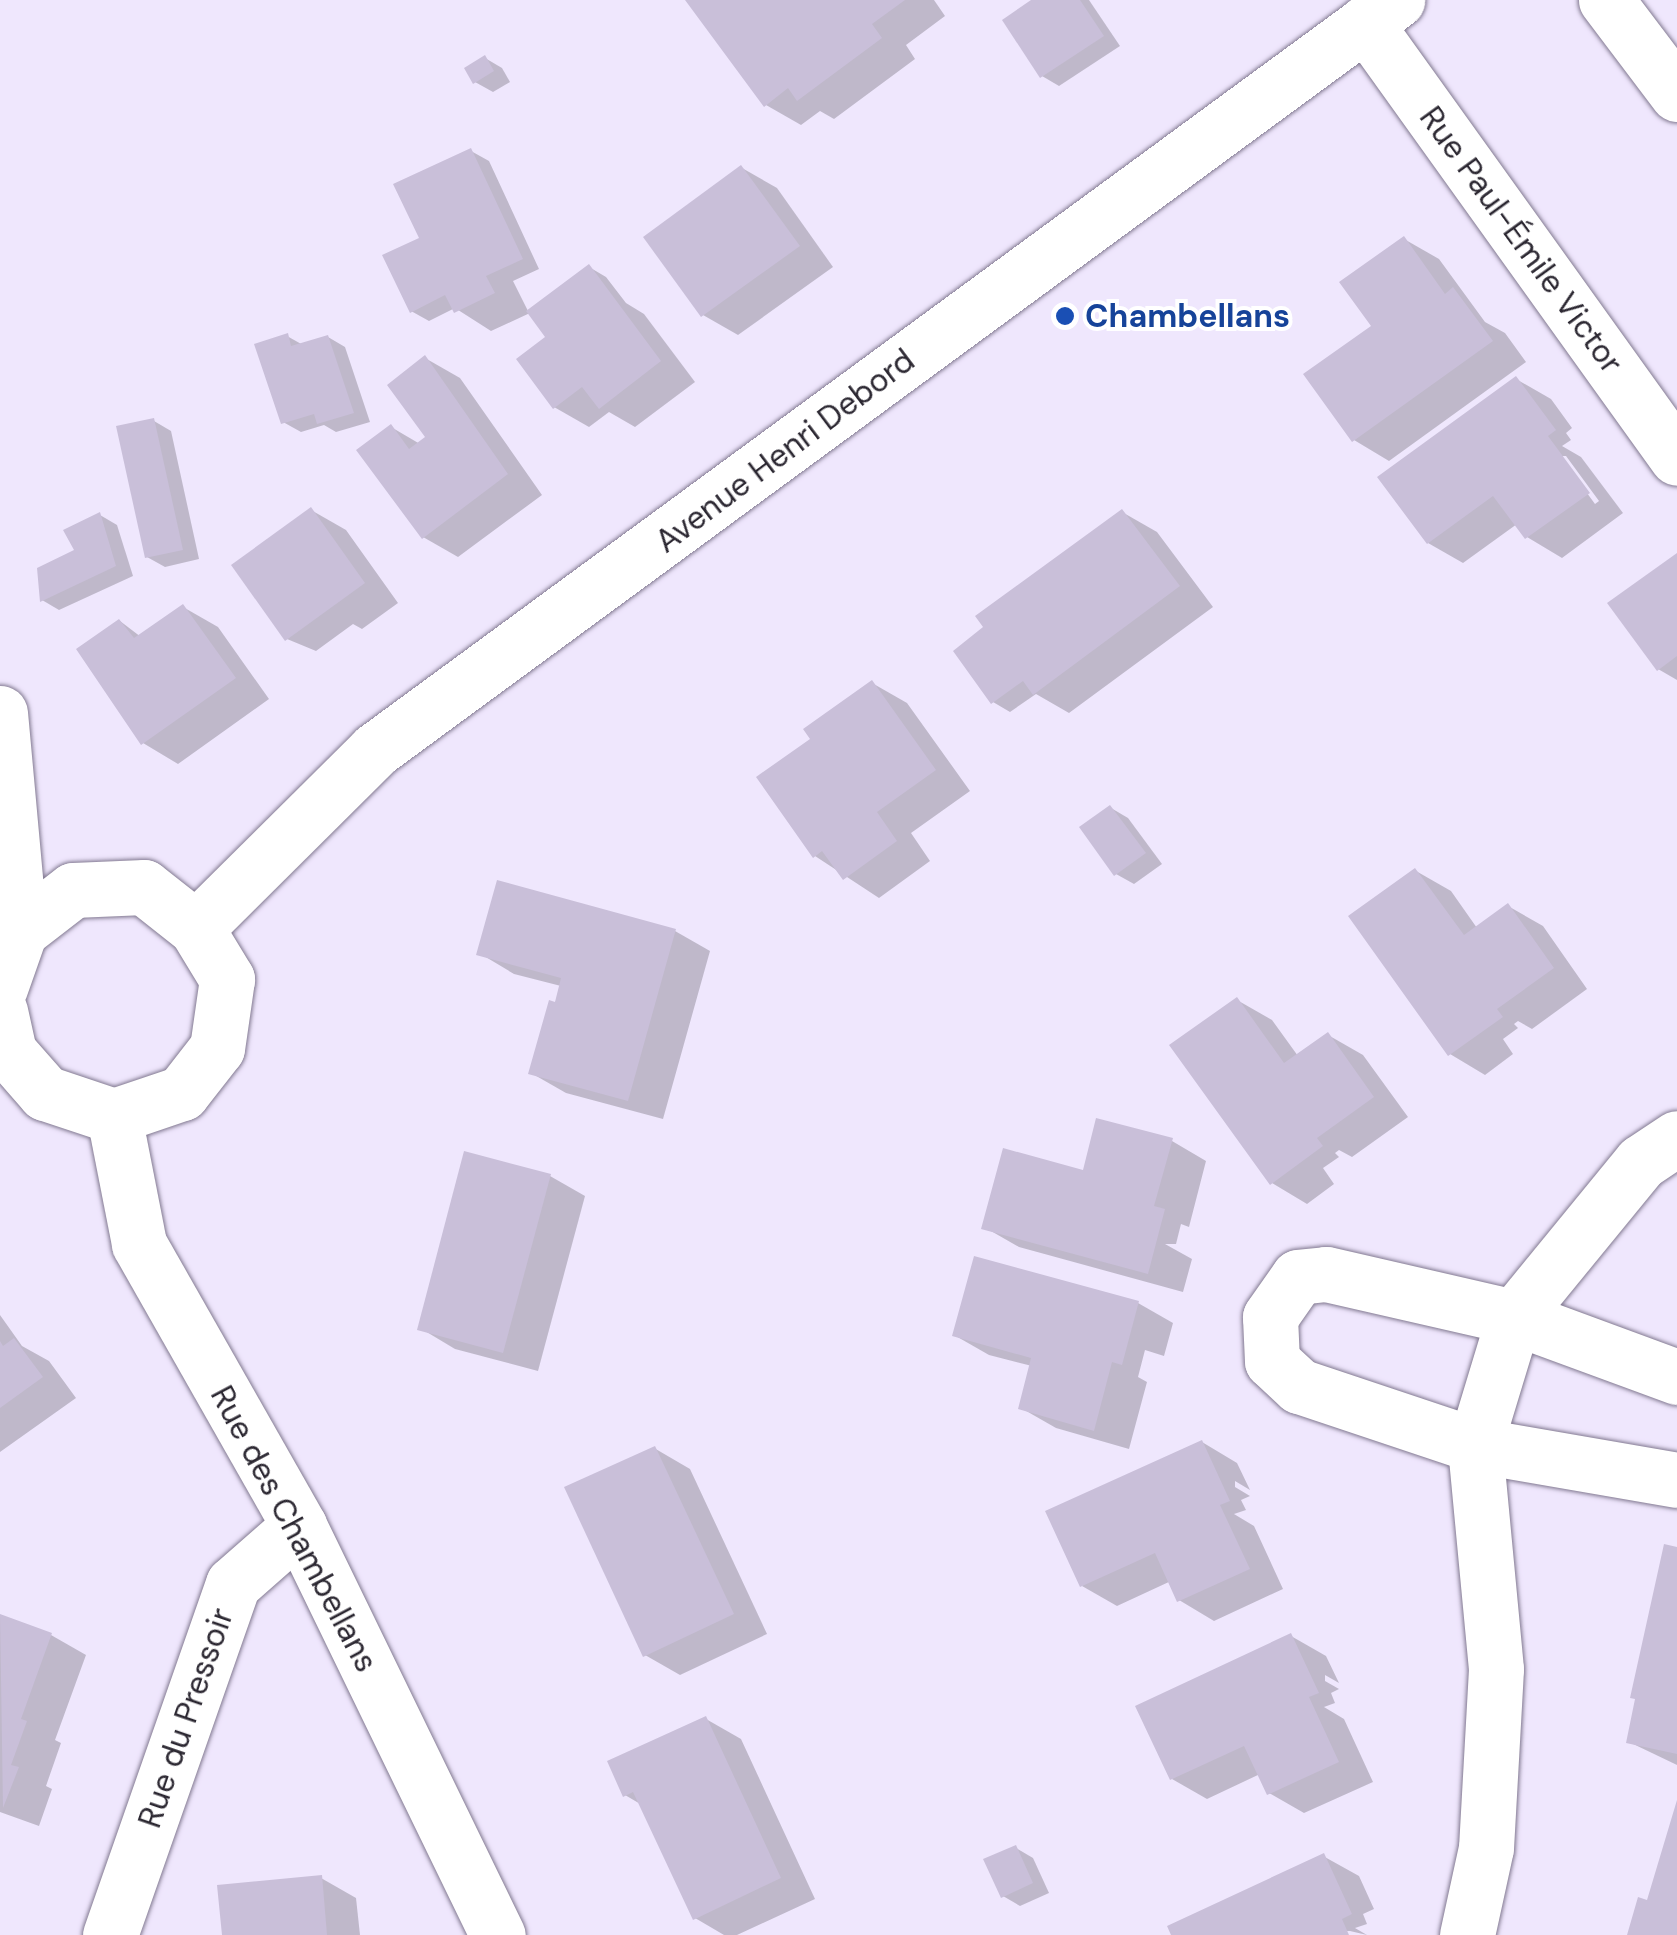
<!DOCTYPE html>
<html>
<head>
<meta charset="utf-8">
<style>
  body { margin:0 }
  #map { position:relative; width:1677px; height:1935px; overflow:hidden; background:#efe7fd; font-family:"DM Sans",sans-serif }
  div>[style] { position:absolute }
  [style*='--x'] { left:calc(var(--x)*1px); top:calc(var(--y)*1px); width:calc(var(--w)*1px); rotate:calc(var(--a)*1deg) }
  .shadow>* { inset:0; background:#0003 }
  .building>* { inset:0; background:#c9bfd9 }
  .roads { filter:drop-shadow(0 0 2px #827991) drop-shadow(0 0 2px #827991) }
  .minor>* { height:55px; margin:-27.5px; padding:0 27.5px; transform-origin:27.5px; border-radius:27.5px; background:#fff }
  .tertiary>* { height:55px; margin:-27.5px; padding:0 27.5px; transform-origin:27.5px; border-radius:27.5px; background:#fff }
  .dots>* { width:28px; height:28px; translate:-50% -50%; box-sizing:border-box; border:5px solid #fff; border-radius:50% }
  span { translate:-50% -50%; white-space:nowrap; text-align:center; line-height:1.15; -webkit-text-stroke:8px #fff; paint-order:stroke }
  .street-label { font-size:32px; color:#2c2832 }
  .transit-label { font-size:32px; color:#164399; font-weight:700 }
  .left { translate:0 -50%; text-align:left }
</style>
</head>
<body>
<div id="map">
  <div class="shadow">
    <div style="clip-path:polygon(688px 0,934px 0,945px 16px,906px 45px,915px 59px,834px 119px,820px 111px,801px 125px,766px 105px)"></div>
    <div style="clip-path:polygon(1035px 0,1089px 0,1120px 46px,1059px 86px,1042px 76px)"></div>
    <div style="clip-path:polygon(485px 58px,502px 68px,510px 82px,493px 92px,475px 82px)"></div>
    <div style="clip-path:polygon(471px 151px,489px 161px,539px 269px,513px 281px,529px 313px,589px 267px,606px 277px,626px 303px,644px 314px,695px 382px,635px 427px,609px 412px,589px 427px,554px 407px,550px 337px,530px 313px,491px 331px,455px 308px,429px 321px,411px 311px,422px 239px)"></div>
    <div style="clip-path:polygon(742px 168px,777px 188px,833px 267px,738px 335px,703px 315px)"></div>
    <div style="clip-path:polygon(1404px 239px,1439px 259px,1485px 322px,1505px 333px,1526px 362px,1389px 461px,1354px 440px,1374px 326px)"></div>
    <div style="clip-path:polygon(287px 336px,303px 345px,328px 337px,345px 347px,370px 422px,336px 432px,324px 425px,301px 432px,283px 422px)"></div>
    <div style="clip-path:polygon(425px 358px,460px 378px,542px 495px,458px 557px,423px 537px,391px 427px,420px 444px,429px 438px)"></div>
    <div style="clip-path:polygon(evenodd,1516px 379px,1551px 399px,1572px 428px,1566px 433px,1571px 440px,1562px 446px,1581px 457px,1623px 513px,1562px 558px,1527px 537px,1517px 524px,1463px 563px,1428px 543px,1516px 379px,1560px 456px,1566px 456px,1599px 501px,1595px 504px,1560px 456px)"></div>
    <div style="clip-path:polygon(154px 421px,171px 431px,199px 559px,165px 567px,147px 557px)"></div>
    <div style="clip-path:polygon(311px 510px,346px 530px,398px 603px,362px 629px,353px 624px,316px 651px,287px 639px)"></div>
    <div style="clip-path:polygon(1122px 512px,1157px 532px,1213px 607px,1069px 713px,1036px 694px,1010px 712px,993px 702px)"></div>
    <div style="clip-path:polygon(100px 515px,117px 525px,133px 576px,59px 610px,42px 600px)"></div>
    <div style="clip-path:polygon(1677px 556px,1677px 680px,1658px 669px)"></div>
    <div style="clip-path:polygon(183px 607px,218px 627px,269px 699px,178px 764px,143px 743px,120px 621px,141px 637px)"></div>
    <div style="clip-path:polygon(872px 683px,907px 703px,970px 791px,911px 833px,930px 861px,879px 898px,815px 856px,815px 739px)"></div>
    <div style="clip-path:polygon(1111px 808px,1128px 818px,1162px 864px,1134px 884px,1116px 874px)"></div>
    <div style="clip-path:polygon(1416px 871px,1451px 891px,1477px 928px,1508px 906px,1543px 926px,1587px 989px,1532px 1029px,1518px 1021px,1514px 1024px,1518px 1028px,1503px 1039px,1513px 1054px,1485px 1075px,1450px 1054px)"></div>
    <div style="clip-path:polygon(675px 931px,710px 951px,663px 1119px,566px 1093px,531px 1073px,561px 986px,514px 974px,479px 953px)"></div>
    <div style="clip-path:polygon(1237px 1000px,1272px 1020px,1298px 1056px,1328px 1035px,1363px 1055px,1408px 1117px,1352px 1157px,1339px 1150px,1335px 1153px,1339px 1157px,1323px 1168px,1334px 1184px,1307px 1204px,1272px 1183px)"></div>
    <div style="clip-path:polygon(1172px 1141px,1206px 1161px,1189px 1227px,1181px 1224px,1176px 1244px,1165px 1244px,1192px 1259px,1183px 1292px,1019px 1247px,984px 1227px,1084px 1173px)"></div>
    <div style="clip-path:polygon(550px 1176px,585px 1196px,538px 1371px,455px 1349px,420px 1328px)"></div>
    <div style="clip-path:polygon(1138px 1303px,1173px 1323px,1164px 1356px,1145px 1350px,1138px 1377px,1147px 1382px,1129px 1449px,1056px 1428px,1021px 1408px,1032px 1366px,989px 1355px,954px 1335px)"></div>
    <div style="clip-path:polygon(0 1315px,22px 1346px,49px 1361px,76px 1398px,0 1452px)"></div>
    <div style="clip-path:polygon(1202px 1442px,1237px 1463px,1250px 1490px,1235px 1481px,1235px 1487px,1250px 1496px,1241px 1500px,1246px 1510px,1234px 1514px,1254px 1526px,1283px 1589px,1214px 1621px,1179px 1600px,1171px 1581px,1117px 1606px,1082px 1586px)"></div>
    <div style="clip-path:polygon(654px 1448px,690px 1469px,767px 1634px,680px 1675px,645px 1655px)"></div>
    <div style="clip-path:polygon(1677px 1549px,1677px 1765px,1629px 1742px)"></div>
    <div style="clip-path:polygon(0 1616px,51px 1635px,86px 1655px,55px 1740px,61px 1743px,46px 1786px,52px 1789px,39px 1826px,0 1812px)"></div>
    <div style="clip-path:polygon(1291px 1636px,1326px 1656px,1339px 1683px,1325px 1675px,1325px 1681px,1339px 1689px,1331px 1693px,1335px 1703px,1324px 1707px,1344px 1719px,1373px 1782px,1304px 1813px,1269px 1793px,1260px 1774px,1207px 1799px,1172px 1779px)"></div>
    <div style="clip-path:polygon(706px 1719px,741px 1739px,815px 1899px,737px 1935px,724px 1935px,695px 1918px,642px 1805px,625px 1795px)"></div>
    <div style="clip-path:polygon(1016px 1848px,1033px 1858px,1049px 1893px,1020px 1906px,1003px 1896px)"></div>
    <div style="clip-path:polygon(1323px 1856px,1359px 1876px,1374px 1909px,1363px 1914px,1367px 1924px,1355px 1928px,1367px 1935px,1350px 1931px,1344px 1931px,1346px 1935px,1174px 1935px)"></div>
    <div style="clip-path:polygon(321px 1878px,356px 1898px,360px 1935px,225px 1935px)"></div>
  </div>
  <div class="building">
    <div style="clip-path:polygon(685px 0,905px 0,872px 24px,882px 38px,797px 101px,788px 88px,764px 107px)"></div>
    <div style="clip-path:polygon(1031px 0,1080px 0,1104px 36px,1040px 78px,1002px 20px)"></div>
    <div style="clip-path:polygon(485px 55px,494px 71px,473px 84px,464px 68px)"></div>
    <div style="clip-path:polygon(471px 148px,523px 259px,486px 276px,495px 293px,454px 313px,445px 295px,410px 313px,382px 255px,419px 238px,393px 184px)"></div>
    <div style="clip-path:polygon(741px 165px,800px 246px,701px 317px,643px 237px)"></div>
    <div style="clip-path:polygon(1404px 236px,1445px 294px,1453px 287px,1493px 341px,1352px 442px,1303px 374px,1371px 326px,1339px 282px)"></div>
    <div style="clip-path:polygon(589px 264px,661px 361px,599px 409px,582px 387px,553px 409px,516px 359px,545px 337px,526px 311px)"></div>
    <div style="clip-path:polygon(288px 333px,291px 346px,328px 335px,354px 413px,317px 424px,314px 414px,281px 424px,254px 344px)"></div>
    <div style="clip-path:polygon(425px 355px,508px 474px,422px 539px,356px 450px,391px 424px,409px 449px,425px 437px,387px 385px)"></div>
    <div style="clip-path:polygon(1516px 376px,1556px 430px,1548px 436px,1590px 493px,1525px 539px,1493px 496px,1427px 544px,1377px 477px)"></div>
    <div style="clip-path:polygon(154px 418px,183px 550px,145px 558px,116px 426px)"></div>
    <div style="clip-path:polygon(311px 507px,365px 583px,285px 641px,231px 565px)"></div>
    <div style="clip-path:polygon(1122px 509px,1180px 586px,1033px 695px,1023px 681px,991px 704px,953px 651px,983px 627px,975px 616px)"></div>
    <div style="clip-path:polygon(100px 512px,116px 566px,40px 602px,37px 568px,74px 550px,63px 530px)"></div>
    <div style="clip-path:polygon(1677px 553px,1677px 656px,1657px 671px,1607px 603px)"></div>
    <div style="clip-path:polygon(183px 604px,236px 678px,141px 745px,76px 649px,119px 619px,134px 638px)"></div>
    <div style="clip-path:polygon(872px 680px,936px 770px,877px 812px,897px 841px,843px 880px,822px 851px,813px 858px,756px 777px,810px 739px,803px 729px)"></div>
    <div style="clip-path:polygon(1110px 805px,1146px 853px,1114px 876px,1079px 827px)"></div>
    <div style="clip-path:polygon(1415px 868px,1464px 935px,1508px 903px,1554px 968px,1497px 1009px,1503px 1017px,1448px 1056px,1348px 916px)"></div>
    <div style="clip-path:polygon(497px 880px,676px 929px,628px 1101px,528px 1074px,549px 1000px,555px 1002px,561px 978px,476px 955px)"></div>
    <div style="clip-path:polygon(1237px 997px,1284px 1063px,1328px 1032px,1374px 1097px,1317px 1138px,1323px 1146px,1270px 1185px,1169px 1045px)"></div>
    <div style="clip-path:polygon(1096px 1118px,1173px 1138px,1154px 1206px,1165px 1209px,1148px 1274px,981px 1229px,1003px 1148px,1083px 1170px)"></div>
    <div style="clip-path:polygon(464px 1151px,551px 1174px,503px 1353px,417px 1330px)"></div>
    <div style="clip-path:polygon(974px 1256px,1139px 1301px,1122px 1365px,1112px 1362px,1094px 1431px,1018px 1409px,1031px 1358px,952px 1336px)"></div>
    <div style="clip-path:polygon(14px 1338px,43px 1377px,0 1408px,0 1341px,3px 1346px)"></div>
    <div style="clip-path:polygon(1202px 1440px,1230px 1501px,1220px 1505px,1250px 1569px,1177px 1602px,1155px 1553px,1080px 1587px,1045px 1511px)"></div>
    <div style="clip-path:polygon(655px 1446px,734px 1614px,643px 1657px,564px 1487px)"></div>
    <div style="clip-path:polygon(1664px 1544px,1677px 1547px,1677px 1754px,1626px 1743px,1635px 1699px,1630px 1698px)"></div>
    <div style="clip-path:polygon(0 1614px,52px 1633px,21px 1719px,27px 1721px,11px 1765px,19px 1767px,3px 1808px)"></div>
    <div style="clip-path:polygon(1291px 1633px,1319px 1693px,1309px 1697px,1339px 1762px,1267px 1795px,1244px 1746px,1170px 1780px,1135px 1706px)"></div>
    <div style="clip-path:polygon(706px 1716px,781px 1878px,693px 1920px,633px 1792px,623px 1797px,607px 1761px)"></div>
    <div style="clip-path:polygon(1677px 1800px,1677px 1935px,1627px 1935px,1638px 1897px,1647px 1900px)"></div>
    <div style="clip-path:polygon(1016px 1845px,1033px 1883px,1001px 1898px,983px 1859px)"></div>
    <div style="clip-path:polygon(1324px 1853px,1352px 1914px,1342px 1919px,1349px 1935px,1171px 1935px,1167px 1926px)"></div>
    <div style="clip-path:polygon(322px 1875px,327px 1935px,222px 1935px,217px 1885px)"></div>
  </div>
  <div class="roads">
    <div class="minor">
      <div style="--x:1606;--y:0;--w:118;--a:52.9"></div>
      <div style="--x:1365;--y:23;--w:535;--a:54.35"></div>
      <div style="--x:0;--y:713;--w:219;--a:84.8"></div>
      <div style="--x:114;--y:1116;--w:130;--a:78.9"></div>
      <div style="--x:139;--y:1244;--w:324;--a:60.4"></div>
      <div style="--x:299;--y:1526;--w:455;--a:64.1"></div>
      <div style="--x:1677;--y:1377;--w:174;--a:-159.8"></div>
      <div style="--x:1514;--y:1317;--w:193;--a:-167.1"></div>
      <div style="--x:1326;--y:1274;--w:28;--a:174"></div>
      <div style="--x:1298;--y:1277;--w:49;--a:125"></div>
      <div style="--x:1270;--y:1317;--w:44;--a:87.4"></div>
      <div style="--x:1272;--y:1361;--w:37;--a:43"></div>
      <div style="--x:1299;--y:1386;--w:186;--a:18.5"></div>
      <div style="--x:1475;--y:1445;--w:205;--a:9.8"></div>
      <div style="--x:110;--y:1935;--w:372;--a:-70.7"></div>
      <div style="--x:233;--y:1584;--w:88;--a:-41.3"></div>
      <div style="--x:1467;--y:1935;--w:89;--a:-77.7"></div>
      <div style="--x:1486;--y:1848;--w:179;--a:-86.8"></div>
      <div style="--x:1496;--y:1669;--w:225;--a:-95.4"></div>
      <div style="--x:1475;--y:1445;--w:134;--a:-73.1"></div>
      <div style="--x:1514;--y:1317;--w:200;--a:-50.7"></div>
      <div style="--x:1641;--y:1162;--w:43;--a:-33.7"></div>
    </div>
    <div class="tertiary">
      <div style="--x:196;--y:928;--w:252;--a:-44.8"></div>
      <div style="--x:375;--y:750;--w:1268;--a:-36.27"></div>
      <div style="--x:0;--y:988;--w:60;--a:-70.7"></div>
      <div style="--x:20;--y:931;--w:67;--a:-37.7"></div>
      <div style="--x:73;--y:890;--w:71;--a:-2.4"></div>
      <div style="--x:144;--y:887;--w:66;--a:38.3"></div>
      <div style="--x:196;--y:928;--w:60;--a:58.7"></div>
      <div style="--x:227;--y:979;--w:70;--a:98.2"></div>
      <div style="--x:217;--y:1048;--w:57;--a:127.9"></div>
      <div style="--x:182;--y:1093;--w:72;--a:161.3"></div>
      <div style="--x:114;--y:1116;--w:73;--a:-161.6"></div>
      <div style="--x:45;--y:1093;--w:55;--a:-131.3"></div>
      <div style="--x:9;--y:1052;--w:42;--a:-102.4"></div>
    </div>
  </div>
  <div class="dots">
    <div style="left:1065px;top:316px;background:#1a4fb4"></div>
  </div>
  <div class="street-label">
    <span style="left:1521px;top:240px;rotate:54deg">Rue Paul-Émile Victor</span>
    <span style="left:785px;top:451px;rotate:-37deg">Avenue Henri Debord</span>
    <span style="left:294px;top:1529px;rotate:62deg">Rue des Chambellans</span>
    <span style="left:186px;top:1718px;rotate:-71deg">Rue du Pressoir</span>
  </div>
  <div class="transit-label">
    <span class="left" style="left:1085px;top:316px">Chambellans</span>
  </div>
</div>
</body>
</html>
